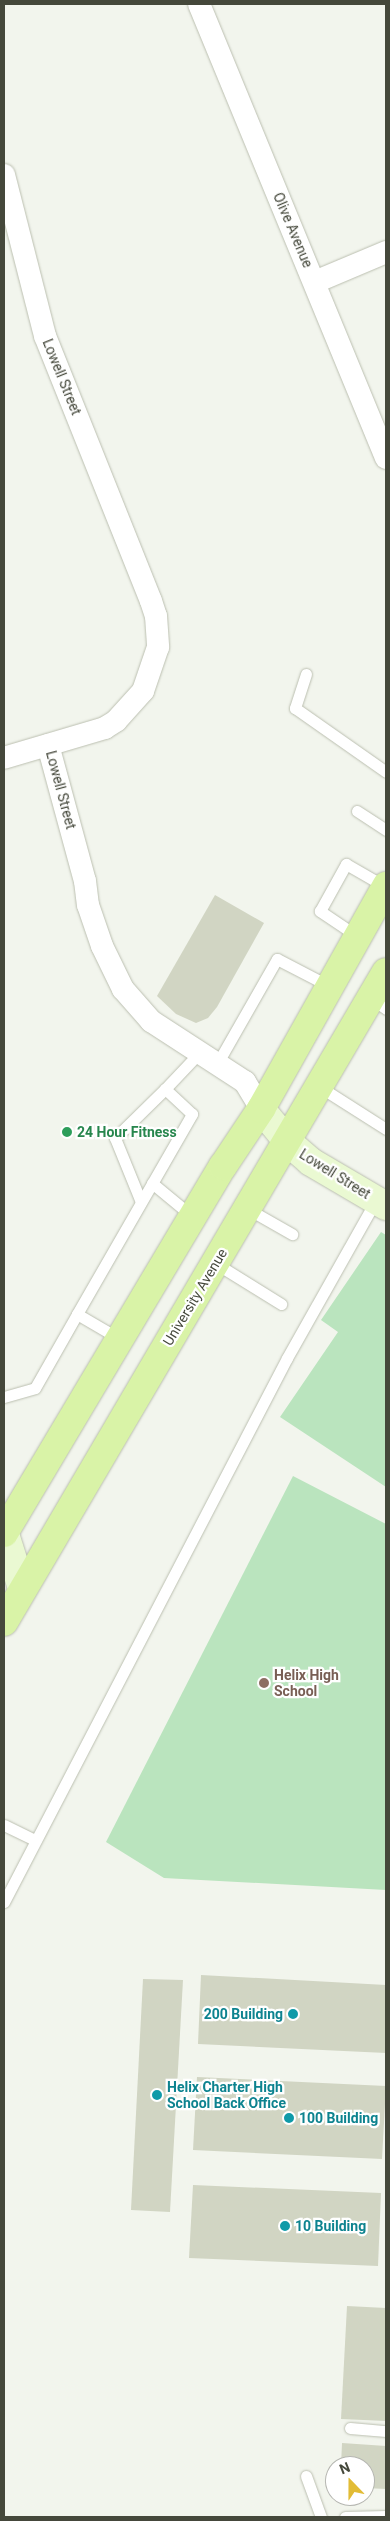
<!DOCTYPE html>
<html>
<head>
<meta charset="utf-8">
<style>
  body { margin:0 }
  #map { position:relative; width:390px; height:2521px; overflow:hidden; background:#f2f5ed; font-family:Roboto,sans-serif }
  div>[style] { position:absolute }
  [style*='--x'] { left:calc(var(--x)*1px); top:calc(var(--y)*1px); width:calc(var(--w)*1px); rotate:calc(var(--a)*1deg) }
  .green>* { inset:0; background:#bae4be }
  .building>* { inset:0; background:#d1d5c3 }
  .roads { filter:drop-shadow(0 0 1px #bbbfb0) drop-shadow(0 0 1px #bbbfb0) }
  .lane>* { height:11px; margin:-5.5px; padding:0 5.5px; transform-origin:5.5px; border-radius:5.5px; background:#fff }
  .street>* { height:22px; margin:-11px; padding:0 11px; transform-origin:11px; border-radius:11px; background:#fff }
  .secondary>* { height:28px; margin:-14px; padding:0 14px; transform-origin:14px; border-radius:14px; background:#eaf9d2 }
  .primary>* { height:28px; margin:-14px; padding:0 14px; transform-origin:14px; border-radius:14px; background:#d9f3a7 }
  .dots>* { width:14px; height:14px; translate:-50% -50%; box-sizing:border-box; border:2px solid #fff; border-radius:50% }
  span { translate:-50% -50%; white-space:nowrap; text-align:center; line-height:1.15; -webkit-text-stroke:4.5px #fff; paint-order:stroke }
  .street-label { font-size:14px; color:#45483b }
  .leisure-label { font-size:14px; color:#27864d; font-weight:700 }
  .left { translate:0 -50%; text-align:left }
  .education-label { font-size:14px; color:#785e54; font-weight:700 }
  .culture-label { font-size:14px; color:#0d838f; font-weight:700 }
  .right { translate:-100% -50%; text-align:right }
  .frame { position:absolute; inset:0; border:5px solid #45483b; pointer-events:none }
  .north { position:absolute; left:325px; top:2456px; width:50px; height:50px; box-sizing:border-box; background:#fff; border:1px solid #b5b6b1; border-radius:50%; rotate:338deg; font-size:14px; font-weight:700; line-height:20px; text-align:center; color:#45483b }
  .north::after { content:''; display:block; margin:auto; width:18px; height:22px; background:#e2bc36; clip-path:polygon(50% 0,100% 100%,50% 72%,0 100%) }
</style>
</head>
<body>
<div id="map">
  <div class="green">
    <div style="clip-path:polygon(381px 1232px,386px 1235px,386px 1487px,280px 1417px,338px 1332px,321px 1320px)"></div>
    <div style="clip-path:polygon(293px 1476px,386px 1524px,386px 1890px,164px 1878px,106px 1842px)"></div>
  </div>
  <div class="building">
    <div style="clip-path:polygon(215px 895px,264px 923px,217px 1007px,208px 1018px,196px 1023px,176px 1014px,157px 996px)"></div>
    <div style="clip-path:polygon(201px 1975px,386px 1985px,386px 2053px,198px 2044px)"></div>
    <div style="clip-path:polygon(143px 1979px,183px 1980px,170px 2212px,131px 2210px)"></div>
    <div style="clip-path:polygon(197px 2077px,386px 2086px,382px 2159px,193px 2150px)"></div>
    <div style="clip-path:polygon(193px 2185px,381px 2193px,378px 2266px,189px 2258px)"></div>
    <div style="clip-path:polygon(347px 2306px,386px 2308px,386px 2421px,341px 2419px)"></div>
    <div style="clip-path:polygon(342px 2443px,386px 2446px,386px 2489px,365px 2488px,365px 2466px,341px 2466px)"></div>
  </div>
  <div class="roads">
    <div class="lane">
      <div style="--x:306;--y:674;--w:36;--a:108"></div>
      <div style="--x:295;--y:708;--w:111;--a:35.1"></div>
      <div style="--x:357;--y:811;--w:35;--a:33"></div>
      <div style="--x:357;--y:936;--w:45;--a:-146"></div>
      <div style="--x:320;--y:911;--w:54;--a:-61"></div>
      <div style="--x:346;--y:864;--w:46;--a:29.9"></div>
      <div style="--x:371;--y:998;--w:19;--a:36"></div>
      <div style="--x:217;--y:1064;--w:121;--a:-60.3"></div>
      <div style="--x:277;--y:959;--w:59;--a:27.4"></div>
      <div style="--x:320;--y:1087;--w:78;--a:32.5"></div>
      <div style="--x:165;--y:1089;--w:51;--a:-46.6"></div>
      <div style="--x:152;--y:1183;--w:53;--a:39.7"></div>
      <div style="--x:248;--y:1209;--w:51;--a:29.6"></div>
      <div style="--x:215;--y:1263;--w:78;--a:31.8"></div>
      <div style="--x:77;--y:1314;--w:231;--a:-60.1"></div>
      <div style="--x:192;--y:1114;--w:37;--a:-137"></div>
      <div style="--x:165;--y:1089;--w:70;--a:135.6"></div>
      <div style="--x:115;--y:1138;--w:69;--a:67.9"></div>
      <div style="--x:4;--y:1397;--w:32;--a:-16"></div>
      <div style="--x:35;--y:1388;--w:85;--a:-60.4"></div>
      <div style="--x:77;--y:1314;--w:50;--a:30.2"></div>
      <div style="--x:4;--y:1825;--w:34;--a:26"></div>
      <div style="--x:4;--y:1902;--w:613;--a:-62.52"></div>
      <div style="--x:287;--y:1358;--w:181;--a:-60.6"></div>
      <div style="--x:350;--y:2428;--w:36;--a:5"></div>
      <div style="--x:306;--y:2476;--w:44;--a:69.9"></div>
      <div style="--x:345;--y:2517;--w:41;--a:-1.4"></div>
    </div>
    <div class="street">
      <div style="--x:199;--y:4;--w:491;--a:67.6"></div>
      <div style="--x:4;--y:175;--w:166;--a:75.7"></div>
      <div style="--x:45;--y:336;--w:285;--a:68.2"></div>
      <div style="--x:151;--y:601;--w:16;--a:72"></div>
      <div style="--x:156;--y:616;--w:31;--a:86"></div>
      <div style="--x:158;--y:647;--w:46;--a:108.8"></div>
      <div style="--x:143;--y:691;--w:40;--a:132"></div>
      <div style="--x:116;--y:721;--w:13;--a:148"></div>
      <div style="--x:105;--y:728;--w:105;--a:163.5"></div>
      <div style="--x:315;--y:282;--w:77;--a:-22.9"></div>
      <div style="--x:48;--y:745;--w:141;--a:74.8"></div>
      <div style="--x:85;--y:881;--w:24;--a:83"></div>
      <div style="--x:88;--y:905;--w:43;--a:71.1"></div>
      <div style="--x:102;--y:946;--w:48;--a:64"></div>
      <div style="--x:123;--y:989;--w:43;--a:48.8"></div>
      <div style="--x:151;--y:1021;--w:112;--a:33"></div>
      <div style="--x:245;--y:1082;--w:31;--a:59"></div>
    </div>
    <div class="secondary">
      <div style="--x:261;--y:1109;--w:43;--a:50.7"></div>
      <div style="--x:288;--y:1142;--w:30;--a:41"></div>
      <div style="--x:311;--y:1162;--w:87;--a:30.4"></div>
      <div style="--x:4;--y:1531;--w:60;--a:72.5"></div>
    </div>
    <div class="primary">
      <div style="--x:4;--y:1533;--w:427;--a:-59.2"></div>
      <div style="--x:223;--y:1166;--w:69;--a:-56.3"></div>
      <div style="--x:261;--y:1109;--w:256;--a:-60.7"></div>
      <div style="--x:4;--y:1622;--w:754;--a:-59.56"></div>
    </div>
  </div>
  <div class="dots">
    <div style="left:67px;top:1132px;background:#2e9e5b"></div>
    <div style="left:264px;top:1683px;background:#8d6e63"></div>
    <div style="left:293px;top:2014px;background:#0f9aa8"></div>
    <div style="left:157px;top:2095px;background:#0f9aa8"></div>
    <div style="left:289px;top:2118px;background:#0f9aa8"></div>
    <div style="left:285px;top:2226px;background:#0f9aa8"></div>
  </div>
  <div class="street-label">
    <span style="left:293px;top:230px;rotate:67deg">Olive Avenue</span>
    <span style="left:62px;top:377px;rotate:68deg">Lowell Street</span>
    <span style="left:61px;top:790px;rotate:75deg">Lowell Street</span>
    <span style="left:335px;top:1174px;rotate:32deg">Lowell Street</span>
    <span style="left:195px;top:1297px;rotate:-59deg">University Avenue</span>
  </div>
  <div class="leisure-label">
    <span class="left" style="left:77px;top:1132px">24 Hour Fitness</span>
  </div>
  <div class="education-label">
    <span class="left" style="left:274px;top:1683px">Helix High<br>School</span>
  </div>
  <div class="culture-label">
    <span class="right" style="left:283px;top:2014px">200 Building</span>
    <span class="left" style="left:167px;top:2095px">Helix Charter High<br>School Back Office</span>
    <span class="left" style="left:299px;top:2118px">100 Building</span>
    <span class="left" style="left:295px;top:2226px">10 Building</span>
  </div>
  <div class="frame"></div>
  <div class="north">N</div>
</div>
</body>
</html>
